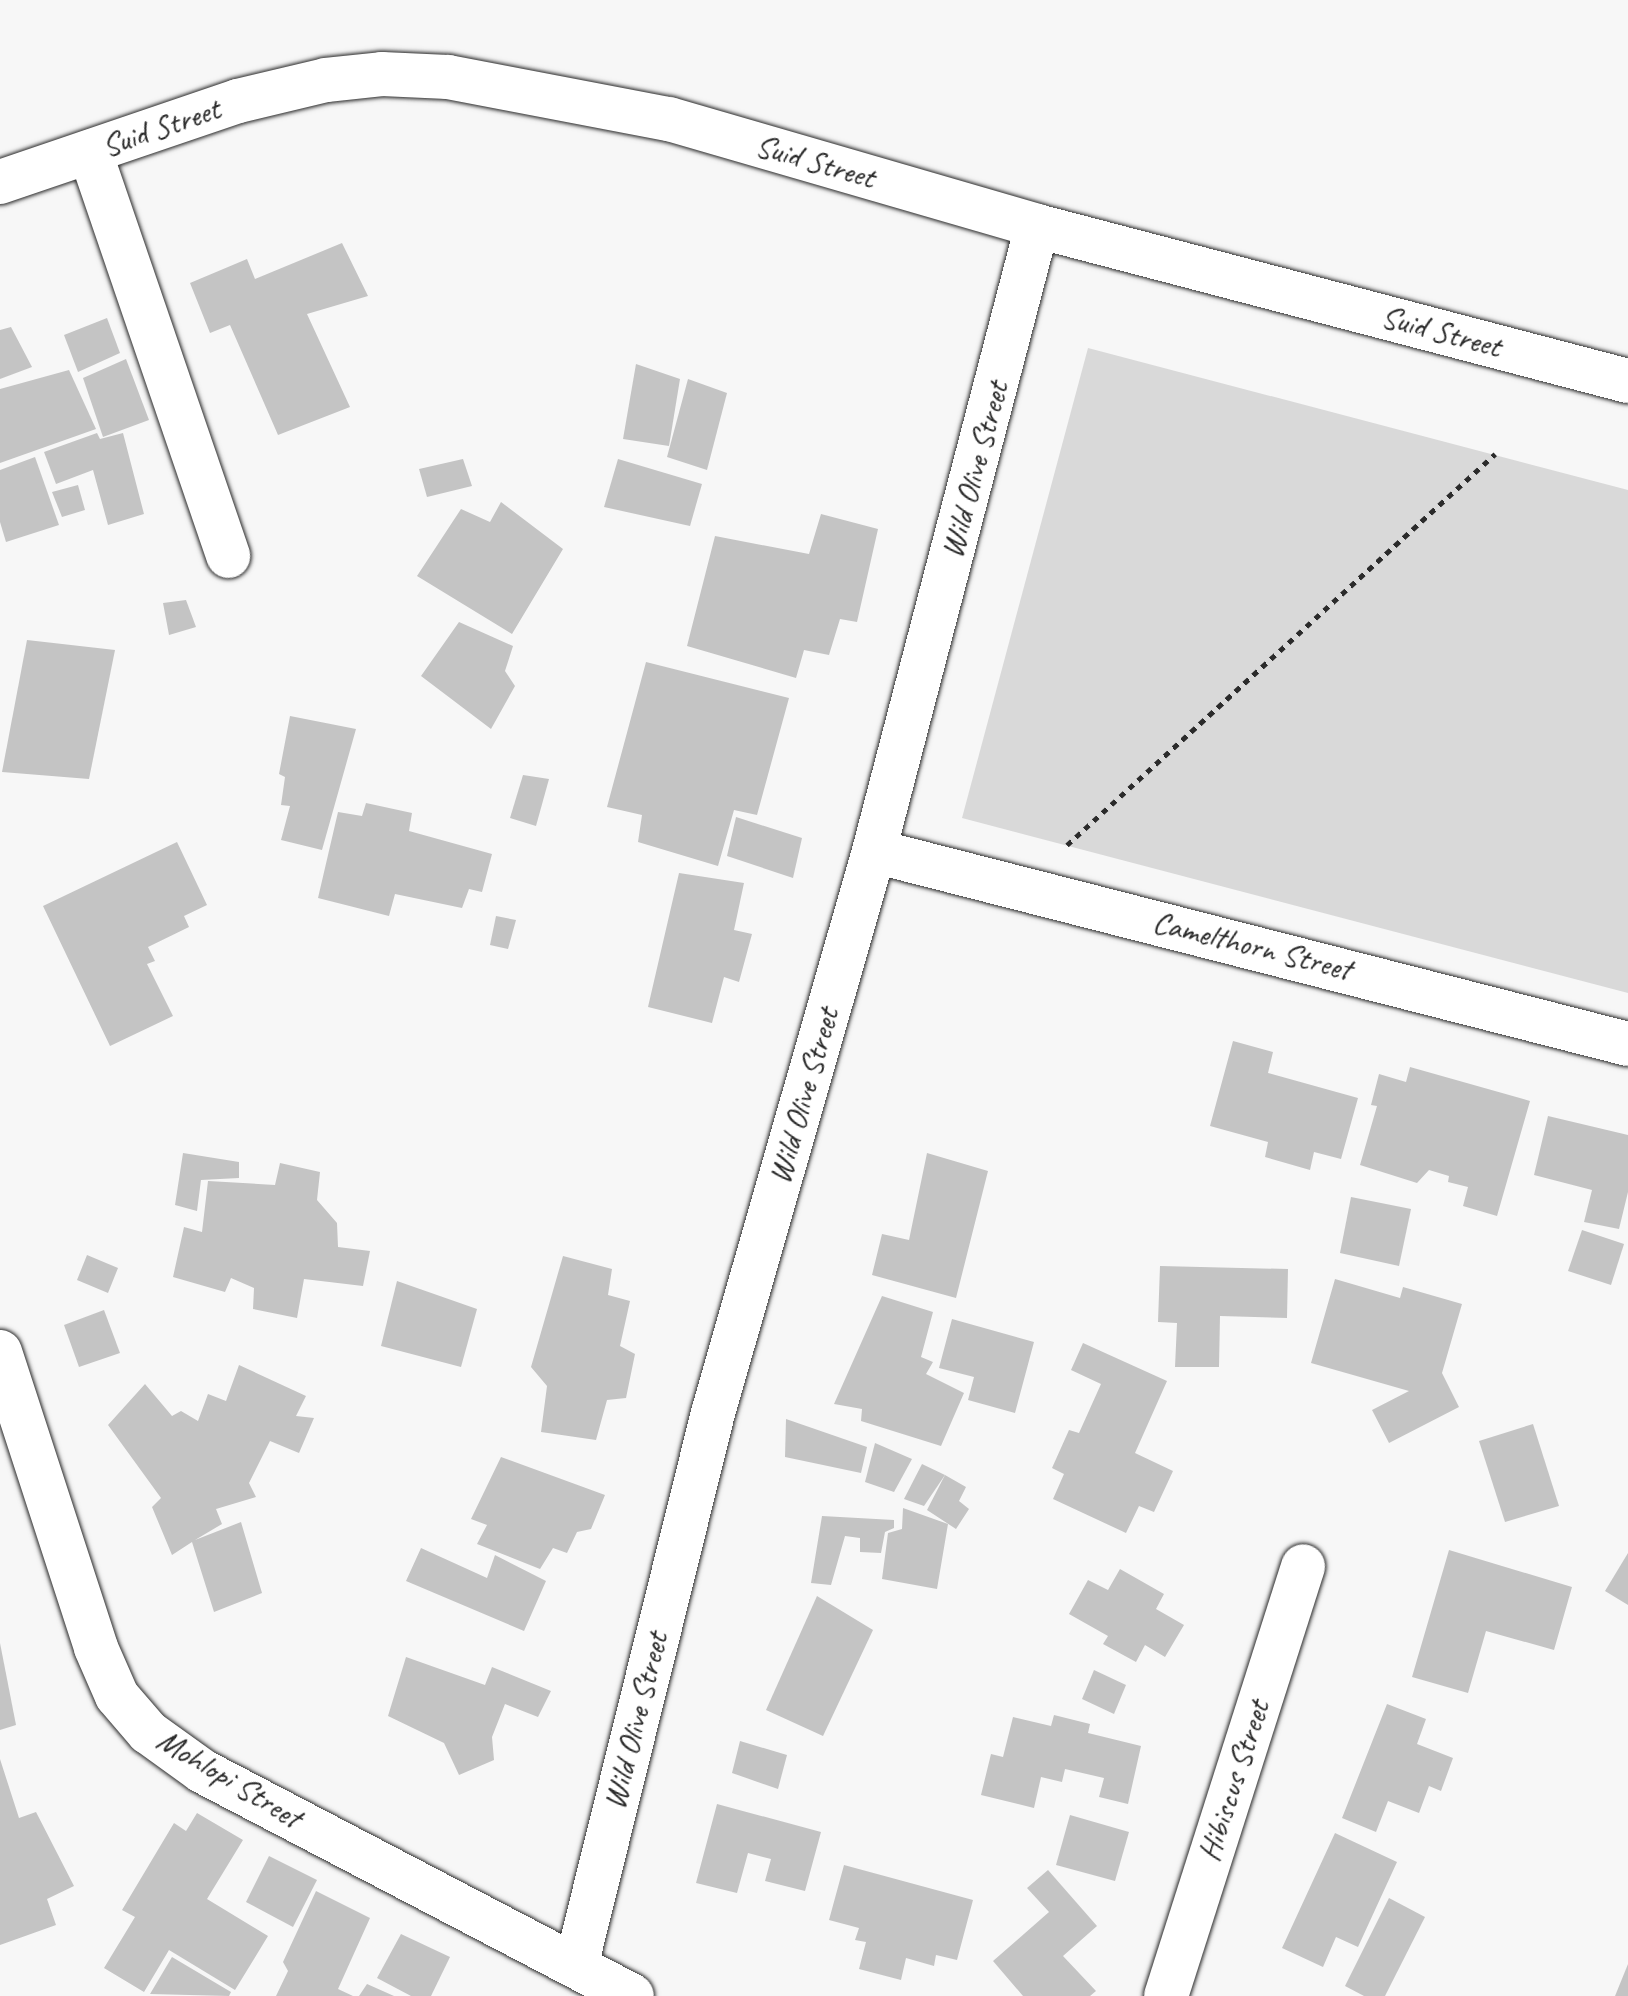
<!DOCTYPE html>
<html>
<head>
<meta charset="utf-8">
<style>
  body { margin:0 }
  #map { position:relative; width:1628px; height:1996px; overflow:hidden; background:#f7f7f7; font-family:Caveat,sans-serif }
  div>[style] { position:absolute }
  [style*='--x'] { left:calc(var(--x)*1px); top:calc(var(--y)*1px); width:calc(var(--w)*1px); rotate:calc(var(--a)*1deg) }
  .green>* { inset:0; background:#d9d9d9 }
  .building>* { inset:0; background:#c4c4c4 }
  .path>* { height:5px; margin-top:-2.5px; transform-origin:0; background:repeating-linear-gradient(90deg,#2b2b2b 0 6px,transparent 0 12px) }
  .roads { filter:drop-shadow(0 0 2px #2b2b2b) drop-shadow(0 0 2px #2b2b2b) }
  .minor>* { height:44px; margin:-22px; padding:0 22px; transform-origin:22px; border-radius:22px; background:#fff }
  span { translate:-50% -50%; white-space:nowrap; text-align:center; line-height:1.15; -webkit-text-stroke:6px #fff; paint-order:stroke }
  .street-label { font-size:32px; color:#2b2b2b }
</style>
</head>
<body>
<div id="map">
  <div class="green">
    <div style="clip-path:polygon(1088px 348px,1628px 490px,1628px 993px,962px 818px)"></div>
  </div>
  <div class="building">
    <div style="clip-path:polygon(342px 243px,368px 296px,307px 314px,350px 407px,278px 435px,230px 325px,210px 333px,190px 283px,247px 259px,255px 279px)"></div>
    <div style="clip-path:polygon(107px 318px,120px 353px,78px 372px,64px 335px)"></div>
    <div style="clip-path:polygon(11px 327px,32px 367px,0 379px,0 330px)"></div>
    <div style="clip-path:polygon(126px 359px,149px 420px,103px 437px,83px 378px)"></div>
    <div style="clip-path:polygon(636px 364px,680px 379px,669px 446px,623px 439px)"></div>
    <div style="clip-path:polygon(69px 370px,96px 429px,0 463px,0 389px)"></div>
    <div style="clip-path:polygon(688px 379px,727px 393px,707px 470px,667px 457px)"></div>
    <div style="clip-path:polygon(97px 433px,100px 439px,123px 433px,144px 514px,108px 525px,93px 470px,56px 484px,44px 452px)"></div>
    <div style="clip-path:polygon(35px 457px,59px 525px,6px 542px,0 522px,0 470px)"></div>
    <div style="clip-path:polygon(463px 459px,472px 486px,427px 497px,419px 469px)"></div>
    <div style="clip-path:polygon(618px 459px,702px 484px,690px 526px,604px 507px)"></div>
    <div style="clip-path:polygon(78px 485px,85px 510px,62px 517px,52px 492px)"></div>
    <div style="clip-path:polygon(501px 502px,563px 549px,512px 634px,417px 576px,461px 509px,490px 522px)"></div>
    <div style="clip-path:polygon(821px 514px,878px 529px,857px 622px,840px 619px,829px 655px,804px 650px,796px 678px,687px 646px,715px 536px,809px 554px)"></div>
    <div style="clip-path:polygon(186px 600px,196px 627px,169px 635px,163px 603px)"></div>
    <div style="clip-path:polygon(459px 622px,513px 646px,505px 671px,515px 686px,491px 729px,421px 676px)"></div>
    <div style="clip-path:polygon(27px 640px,115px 650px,89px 779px,2px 772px)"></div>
    <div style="clip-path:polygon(646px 662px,789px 698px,757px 815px,734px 810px,718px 866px,638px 842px,642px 815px,607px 807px)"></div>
    <div style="clip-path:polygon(290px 716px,356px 729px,322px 850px,281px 840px,290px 806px,281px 805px,285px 777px,279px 774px)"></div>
    <div style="clip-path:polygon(523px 775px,549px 779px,536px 826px,510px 818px)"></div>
    <div style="clip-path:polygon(366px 803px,412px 813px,409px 831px,492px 854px,482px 892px,469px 889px,462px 908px,395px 894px,389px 916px,318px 898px,338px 812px,362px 816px)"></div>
    <div style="clip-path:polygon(736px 817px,802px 838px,793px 878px,727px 856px)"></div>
    <div style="clip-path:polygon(177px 842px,207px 905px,184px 916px,189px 927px,148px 947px,155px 961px,147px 964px,173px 1016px,110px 1046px,43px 906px)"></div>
    <div style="clip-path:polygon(679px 873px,744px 883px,734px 930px,752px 934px,739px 982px,724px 977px,712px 1023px,648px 1007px)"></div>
    <div style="clip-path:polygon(496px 916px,516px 920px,508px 949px,490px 945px)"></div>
    <div style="clip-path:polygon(1233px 1041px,1273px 1052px,1268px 1073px,1358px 1098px,1341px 1159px,1314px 1152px,1310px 1170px,1265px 1157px,1268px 1142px,1210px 1126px)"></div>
    <div style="clip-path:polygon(1410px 1067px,1530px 1101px,1497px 1216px,1463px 1206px,1468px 1187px,1448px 1182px,1449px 1176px,1429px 1170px,1417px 1183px,1360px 1165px,1377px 1106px,1371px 1105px,1379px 1074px,1406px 1082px)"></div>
    <div style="clip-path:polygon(1548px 1116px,1628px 1135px,1628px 1192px,1619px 1229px,1584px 1222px,1592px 1190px,1534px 1175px)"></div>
    <div style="clip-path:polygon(183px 1153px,239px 1162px,239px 1178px,201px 1180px,197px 1211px,175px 1205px)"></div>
    <div style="clip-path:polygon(927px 1153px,988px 1171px,956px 1298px,872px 1275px,882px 1234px,909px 1240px)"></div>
    <div style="clip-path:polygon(280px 1163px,320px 1172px,317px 1200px,337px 1223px,338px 1247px,370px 1251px,363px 1286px,304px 1279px,297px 1318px,253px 1309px,254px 1288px,231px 1278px,225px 1292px,173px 1277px,184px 1227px,202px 1232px,208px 1181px,275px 1185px)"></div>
    <div style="clip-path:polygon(1351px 1197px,1411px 1209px,1399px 1266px,1340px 1253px)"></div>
    <div style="clip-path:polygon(1582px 1230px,1624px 1244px,1611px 1285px,1568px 1271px)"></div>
    <div style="clip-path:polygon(87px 1255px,118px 1268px,108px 1293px,77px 1280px)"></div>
    <div style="clip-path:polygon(563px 1256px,612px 1269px,608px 1295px,630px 1301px,620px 1346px,635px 1354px,626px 1398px,607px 1400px,596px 1440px,541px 1432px,547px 1386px,531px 1367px)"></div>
    <div style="clip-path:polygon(1160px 1266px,1288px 1269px,1287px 1318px,1220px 1316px,1219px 1367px,1175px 1367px,1177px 1323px,1158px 1322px)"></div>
    <div style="clip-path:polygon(1335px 1279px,1400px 1298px,1403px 1287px,1462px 1304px,1442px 1373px,1459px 1407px,1389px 1443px,1372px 1410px,1409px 1391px,1311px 1363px)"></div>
    <div style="clip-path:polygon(397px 1281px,477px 1309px,461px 1367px,381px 1346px)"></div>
    <div style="clip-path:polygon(882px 1296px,933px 1312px,921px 1357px,933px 1362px,926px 1374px,964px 1393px,941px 1446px,861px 1421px,862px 1409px,834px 1404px)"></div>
    <div style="clip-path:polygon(104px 1310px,120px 1353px,79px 1367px,64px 1325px)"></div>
    <div style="clip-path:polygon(952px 1319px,1034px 1342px,1015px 1413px,968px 1400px,974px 1377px,939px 1368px)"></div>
    <div style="clip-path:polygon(1083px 1343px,1167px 1381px,1135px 1453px,1173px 1471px,1154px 1512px,1139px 1506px,1126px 1533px,1053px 1499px,1064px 1474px,1052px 1468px,1069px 1430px,1079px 1433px,1101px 1384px,1071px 1370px)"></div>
    <div style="clip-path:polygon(239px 1365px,306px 1396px,296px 1416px,314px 1418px,299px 1453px,270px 1441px,249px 1483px,256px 1497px,216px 1509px,222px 1524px,195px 1540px,241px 1522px,262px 1593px,214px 1612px,192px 1542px,172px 1555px,152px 1507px,161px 1498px,108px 1425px,145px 1384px,172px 1416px,181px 1411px,198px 1421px,208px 1394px,226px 1401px)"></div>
    <div style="clip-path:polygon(786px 1419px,867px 1447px,861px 1473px,785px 1457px)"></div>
    <div style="clip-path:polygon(1533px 1424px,1559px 1506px,1505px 1522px,1479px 1441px)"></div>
    <div style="clip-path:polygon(875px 1443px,912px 1459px,894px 1492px,865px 1482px)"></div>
    <div style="clip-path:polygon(501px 1457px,605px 1495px,591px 1529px,577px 1532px,567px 1553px,553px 1548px,540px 1569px,477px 1544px,487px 1525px,471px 1519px)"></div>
    <div style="clip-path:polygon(922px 1464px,945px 1475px,924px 1506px,904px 1499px)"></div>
    <div style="clip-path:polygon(945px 1475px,966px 1487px,959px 1501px,969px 1509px,956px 1529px,927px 1510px)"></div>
    <div style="clip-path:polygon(903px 1508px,948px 1524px,937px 1589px,882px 1579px,888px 1533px,902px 1529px)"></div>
    <div style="clip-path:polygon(822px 1516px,894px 1520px,894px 1528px,885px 1532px,881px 1553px,860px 1552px,860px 1538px,845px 1536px,831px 1585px,811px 1583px)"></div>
    <div style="clip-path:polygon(421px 1548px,487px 1578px,495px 1555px,546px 1581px,524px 1631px,406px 1581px)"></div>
    <div style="clip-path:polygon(1449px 1550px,1572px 1587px,1554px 1650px,1486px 1631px,1468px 1693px,1412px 1677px)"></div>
    <div style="clip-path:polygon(1628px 1553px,1628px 1605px,1605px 1591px)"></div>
    <div style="clip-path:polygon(1120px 1569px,1164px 1594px,1156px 1609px,1184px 1625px,1165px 1657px,1145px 1645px,1136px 1662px,1103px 1644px,1108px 1636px,1069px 1614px,1088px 1580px,1108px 1590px)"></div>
    <div style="clip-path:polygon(817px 1596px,873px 1630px,823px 1736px,766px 1710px)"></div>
    <div style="clip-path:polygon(0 1643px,16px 1725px,0 1730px)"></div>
    <div style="clip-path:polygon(406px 1657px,485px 1685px,492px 1667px,551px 1691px,538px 1717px,505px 1704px,492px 1737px,494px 1760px,459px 1775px,444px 1743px,388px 1716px)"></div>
    <div style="clip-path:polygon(1094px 1670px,1126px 1685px,1114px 1714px,1082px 1699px)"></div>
    <div style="clip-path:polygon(1387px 1704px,1426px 1719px,1417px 1744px,1453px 1758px,1441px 1791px,1429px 1786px,1419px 1813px,1388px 1801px,1376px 1832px,1342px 1818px)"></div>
    <div style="clip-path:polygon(1054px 1715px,1090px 1724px,1088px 1733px,1141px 1746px,1128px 1804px,1099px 1797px,1104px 1778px,1065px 1769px,1062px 1782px,1041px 1777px,1034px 1808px,981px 1795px,991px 1754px,1003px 1757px,1013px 1717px,1051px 1726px)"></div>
    <div style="clip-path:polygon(740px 1741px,787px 1755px,778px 1789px,732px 1773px)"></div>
    <div style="clip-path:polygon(0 1759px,19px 1818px,36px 1812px,74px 1886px,47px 1899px,56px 1925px,0 1945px)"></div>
    <div style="clip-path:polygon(717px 1804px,821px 1832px,805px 1891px,765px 1881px,771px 1859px,748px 1853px,737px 1893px,696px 1883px)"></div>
    <div style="clip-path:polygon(197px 1813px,243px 1840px,207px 1899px,268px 1936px,235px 1990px,169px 1950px,144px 1992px,104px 1968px,135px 1917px,122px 1910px,174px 1823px,186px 1831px)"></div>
    <div style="clip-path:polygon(1070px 1815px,1129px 1832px,1115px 1881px,1056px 1865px)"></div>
    <div style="clip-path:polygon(1335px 1833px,1397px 1862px,1358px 1947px,1336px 1937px,1323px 1967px,1282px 1948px)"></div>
    <div style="clip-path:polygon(269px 1856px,317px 1880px,293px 1927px,246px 1902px)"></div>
    <div style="clip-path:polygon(844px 1865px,973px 1900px,957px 1960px,936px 1955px,934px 1966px,906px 1958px,901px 1980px,859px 1969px,866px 1942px,855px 1940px,859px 1928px,829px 1920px)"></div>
    <div style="clip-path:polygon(1048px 1870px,1097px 1926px,1063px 1956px,1096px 1991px,1090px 1996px,1023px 1996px,993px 1961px,1049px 1912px,1027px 1888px)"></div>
    <div style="clip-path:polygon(316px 1891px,370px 1918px,338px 1989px,353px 1996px,276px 1996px,288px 1971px,283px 1962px)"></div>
    <div style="clip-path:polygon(1389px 1898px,1425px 1917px,1385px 1996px,1364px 1996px,1345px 1986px)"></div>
    <div style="clip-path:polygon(401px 1934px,450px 1957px,431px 1996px,411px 1996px,377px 1978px)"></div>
    <div style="clip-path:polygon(172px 1957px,231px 1992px,229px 1996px,150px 1994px)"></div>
    <div style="clip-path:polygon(1628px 1964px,1628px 1996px,1615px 1996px)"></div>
    <div style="clip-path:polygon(367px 1984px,394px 1996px,359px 1996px)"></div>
  </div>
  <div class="path">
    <div style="--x:1067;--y:845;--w:580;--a:-42.41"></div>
  </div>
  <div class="roads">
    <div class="minor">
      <div style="--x:90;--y:152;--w:427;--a:71.1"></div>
      <div style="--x:0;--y:182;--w:251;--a:-18.8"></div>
      <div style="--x:238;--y:101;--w:90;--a:-13.4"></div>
      <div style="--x:326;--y:80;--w:56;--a:-6.1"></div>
      <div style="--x:382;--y:74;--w:66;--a:2.6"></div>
      <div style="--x:448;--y:77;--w:225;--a:10.8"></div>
      <div style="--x:669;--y:119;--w:383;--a:16.2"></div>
      <div style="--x:1037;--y:226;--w:611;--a:14.7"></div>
      <div style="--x:874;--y:851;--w:778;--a:14.36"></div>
      <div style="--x:0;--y:1352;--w:311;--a:72"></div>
      <div style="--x:96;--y:1648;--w:52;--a:66.4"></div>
      <div style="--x:117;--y:1696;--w:48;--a:49.3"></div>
      <div style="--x:148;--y:1732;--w:67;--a:35.8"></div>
      <div style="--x:202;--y:1771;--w:485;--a:27.6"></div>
      <div style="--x:576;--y:1966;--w:570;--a:-76.09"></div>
      <div style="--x:713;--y:1413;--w:585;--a:-74.01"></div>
      <div style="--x:874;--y:851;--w:646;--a:-75.38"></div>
      <div style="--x:1166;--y:1996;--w:451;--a:-72.3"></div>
    </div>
  </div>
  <div class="street-label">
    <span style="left:161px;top:128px;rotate:-19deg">Suid Street</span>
    <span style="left:815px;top:162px;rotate:16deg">Suid Street</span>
    <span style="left:1441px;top:332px;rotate:15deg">Suid Street</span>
    <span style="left:975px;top:470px;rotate:-75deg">Wild Olive Street</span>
    <span style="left:1252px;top:946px;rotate:14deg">Camelthorn Street</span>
    <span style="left:804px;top:1096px;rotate:-74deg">Wild Olive Street</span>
    <span style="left:636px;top:1721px;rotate:-76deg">Wild Olive Street</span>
    <span style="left:229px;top:1779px;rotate:31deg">Mohlopi Street</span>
    <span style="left:1234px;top:1781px;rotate:-72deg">Hibiscus Street</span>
  </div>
</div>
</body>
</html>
